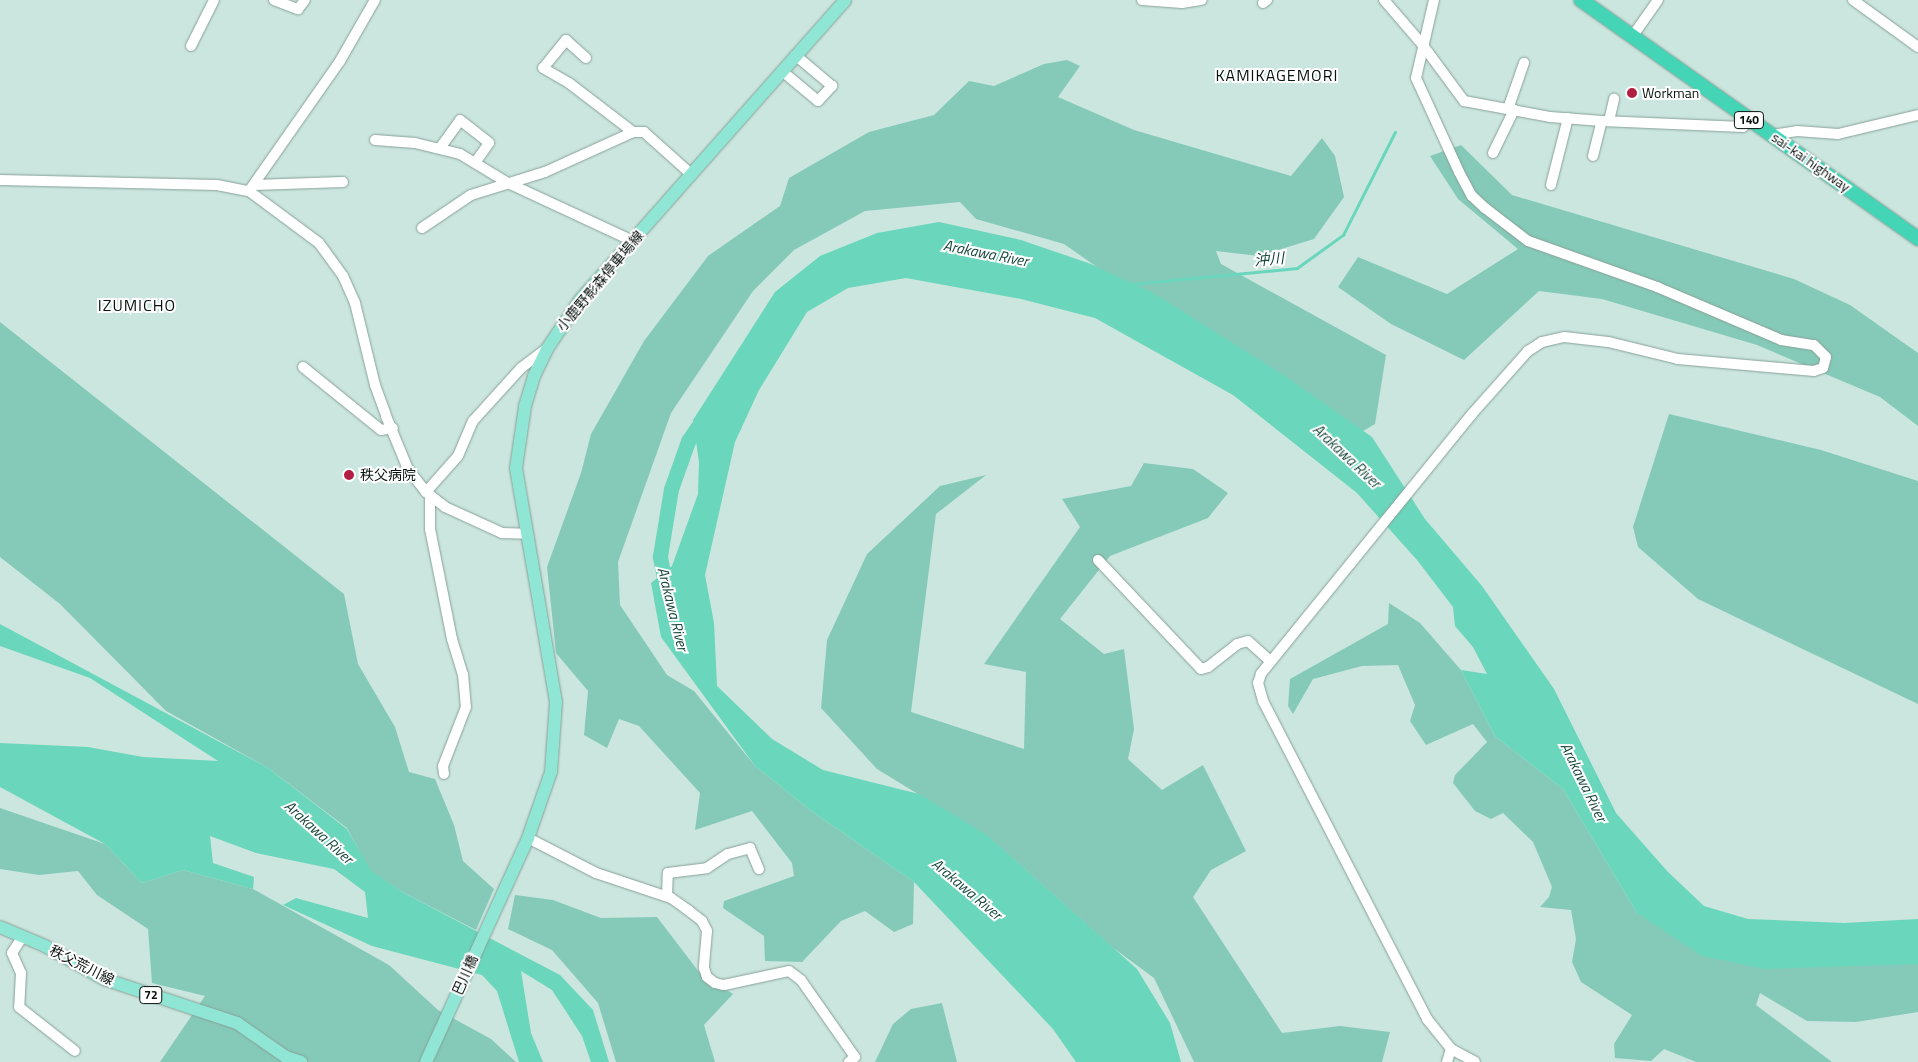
<!DOCTYPE html>
<html>
<head>
<meta charset="utf-8">
<style>
  body { margin:0 }
  #map { position:relative; width:1918px; height:1062px; overflow:hidden; background:#cbe6de; font-family:"Titillium Web","Noto Sans JP",sans-serif }
  div>[style] { position:absolute }
  [style*='--x'] { left:calc(var(--x)*1px); top:calc(var(--y)*1px); width:calc(var(--w)*1px); rotate:calc(var(--a)*1deg) }
  .green>* { inset:0; background:#85cab8 }
  .water>* { inset:0; background:#6ad6bc }
  .stream>* { height:2.5px; margin:-1.25px; padding:0 1.25px; transform-origin:1.25px; border-radius:1.25px; background:#6ad6bc }
  .river>* { height:15px; margin:-7.5px; padding:0 7.5px; transform-origin:7.5px; border-radius:7.5px; background:#6ad6bc }
  .roads { filter:drop-shadow(0 0 1px #88a19a) drop-shadow(0 0 1px #88a19a) }
  .minor>* { height:10px; margin:-5px; padding:0 5px; transform-origin:5px; border-radius:5px; background:#fff }
  .major>* { height:12px; margin:-6px; padding:0 6px; transform-origin:6px; border-radius:6px; background:#8fe6d4 }
  .highway>* { height:14px; margin:-7px; padding:0 7px; transform-origin:7px; border-radius:7px; background:#44d5b7 }
  .dots>* { width:14px; height:14px; translate:-50% -50%; box-sizing:border-box; border:2px solid #fff; border-radius:50% }
  span { translate:-50% -50%; white-space:nowrap; text-align:center; line-height:1.15; -webkit-text-stroke:4px #fff; paint-order:stroke }
  .shield-label span { padding:1px 4px; background:#fff; border:1px solid; border-radius:4px; -webkit-text-stroke-width:0 }
  .shield-label { font-size:12px; color:#08120f; font-weight:700 }
  .poi-label { font-size:14px; color:#08120f }
  .left { translate:0 -50%; text-align:left }
  .street-label { font-size:14px; color:#08120f }
  .water-label { font-size:15px; color:#17473c; font-style:italic }
  .quarter-label { font-size:16px; color:#08120f; letter-spacing:1px }
</style>
</head>
<body>
<div id="map">
  <div class="green">
    <div style="clip-path:polygon(1067px 60px,1080px 66px,1058px 97px,1134px 130px,1291px 176px,1322px 138px,1335px 156px,1344px 197px,1314px 239px,1259px 256px,1216px 251px,1221px 264px,1386px 355px,1375px 424px,1353px 437px,1200px 339px,1064px 244px,976px 219px,960px 202px,865px 211px,794px 250px,753px 291px,671px 413px,618px 562px,620px 605px,667px 675px,694px 691px,755px 766px,810px 810px,914px 882px,913px 924px,894px 932px,865px 911px,841px 921px,802px 962px,765px 961px,764px 936px,723px 908px,724px 901px,794px 876px,792px 863px,752px 811px,695px 830px,700px 793px,639px 726px,619px 719px,607px 748px,584px 735px,588px 691px,556px 653px,547px 567px,581px 473px,591px 434px,644px 341px,708px 256px,780px 206px,789px 178px,869px 132px,934px 115px,969px 81px,994px 86px,1044px 64px)"></div>
    <div style="clip-path:polygon(1461px 145px,1512px 195px,1794px 279px,1850px 305px,1918px 353px,1918px 426px,1880px 397px,1757px 345px,1602px 299px,1539px 291px,1464px 360px,1391px 324px,1338px 287px,1358px 257px,1447px 294px,1518px 249px,1458px 199px,1430px 156px)"></div>
    <div style="clip-path:polygon(0 322px,344px 594px,358px 664px,395px 727px,409px 772px,435px 779px,454px 825px,463px 861px,494px 889px,476px 930px,404px 893px,370px 871px,347px 828px,268px 768px,166px 711px,60px 604px,0 557px)"></div>
    <div style="clip-path:polygon(1669px 414px,1821px 450px,1918px 481px,1918px 704px,1698px 599px,1638px 547px,1633px 527px)"></div>
    <div style="clip-path:polygon(1144px 463px,1193px 469px,1228px 493px,1208px 518px,1110px 556px,1060px 619px,1104px 654px,1124px 649px,1134px 729px,1128px 759px,1162px 790px,1203px 765px,1246px 851px,1211px 870px,1193px 897px,1282px 1033px,1340px 1026px,1390px 1032px,1382px 1062px,1194px 1062px,1154px 978px,1112px 947px,990px 838px,877px 769px,821px 708px,827px 640px,867px 554px,940px 486px,986px 475px,936px 514px,911px 712px,1024px 749px,1026px 672px,984px 664px,1080px 527px,1062px 499px,1131px 486px)"></div>
    <div style="clip-path:polygon(1389px 603px,1420px 623px,1461px 670px,1495px 736px,1563px 789px,1637px 913px,1895px 963px,1918px 964px,1918px 1012px,1856px 1022px,1807px 1021px,1760px 993px,1756px 1005px,1832px 1062px,1696px 1062px,1664px 1049px,1651px 1061px,1615px 1058px,1614px 1044px,1632px 1015px,1581px 982px,1572px 962px,1576px 939px,1571px 910px,1540px 907px,1549px 897px,1552px 887px,1533px 842px,1503px 813px,1491px 819px,1475px 811px,1453px 783px,1455px 775px,1487px 742px,1473px 724px,1426px 745px,1410px 721px,1415px 705px,1398px 665px,1362px 666px,1313px 679px,1293px 714px,1288px 706px,1290px 679px,1388px 624px)"></div>
    <div style="clip-path:polygon(0 808px,105px 844px,142px 883px,183px 870px,253px 889px,389px 965px,438px 1010px,491px 1039px,516px 1062px,160px 1062px,205px 996px,152px 983px,148px 929px,97px 895px,78px 871px,39px 875px,0 869px)"></div>
    <div style="clip-path:polygon(515px 895px,553px 900px,601px 918px,657px 917px,699px 972px,733px 994px,704px 1025px,715px 1062px,616px 1062px,598px 1003px,552px 950px,508px 929px)"></div>
    <div style="clip-path:polygon(942px 1003px,957px 1062px,875px 1062px,893px 1024px,911px 1009px)"></div>
  </div>
  <div class="water">
    <div style="clip-path:polygon(939px 222px,1021px 240px,1091px 264px,1155px 294px,1285px 376px,1372px 437px,1425px 519px,1482px 586px,1554px 689px,1616px 813px,1668px 872px,1704px 906px,1748px 919px,1844px 923px,1918px 919px,1918px 964px,1765px 969px,1702px 956px,1637px 913px,1563px 789px,1495px 736px,1461px 670px,1487px 674px,1473px 647px,1455px 626px,1453px 607px,1417px 560px,1357px 493px,1233px 395px,1095px 318px,1021px 299px,906px 278px,848px 288px,807px 312px,759px 390px,735px 442px,705px 575px,714px 623px,717px 686px,772px 739px,823px 770px,919px 794px,987px 835px,1137px 969px,1170px 1023px,1181px 1062px,1076px 1062px,1053px 1029px,914px 882px,810px 810px,755px 766px,661px 637px,651px 583px,672px 566px,698px 494px,699px 462px,693px 420px,775px 292px,820px 256px,877px 233px)"></div>
    <div style="clip-path:polygon(0 624px,268px 768px,347px 829px,371px 871px,404px 893px,560px 975px,593px 1010px,609px 1062px,591px 1062px,582px 1036px,552px 990px,521px 971px,531px 1033px,543px 1062px,519px 1062px,497px 991px,482px 975px,372px 946px,283px 905px,296px 898px,368px 918px,365px 892px,334px 869px,256px 853px,210px 836px,213px 863px,254px 877px,253px 889px,183px 870px,142px 883px,105px 844px,0 787px,0 743px,88px 747px,143px 757px,218px 761px,90px 678px,0 646px)"></div>
  </div>
  <div class="stream">
    <div style="--x:1131;--y:284;--w:167;--a:-5.5"></div>
    <div style="--x:1297;--y:268;--w:57;--a:-35.7"></div>
    <div style="--x:1343;--y:235;--w:115;--a:-63.2"></div>
  </div>
  <div class="river">
    <div style="--x:667;--y:593;--w:38;--a:-101"></div>
    <div style="--x:660;--y:556;--w:68;--a:-80.7"></div>
    <div style="--x:671;--y:489;--w:51;--a:-70.5"></div>
    <div style="--x:688;--y:441;--w:30;--a:-56"></div>
  </div>
  <div class="roads">
    <div class="minor">
      <div style="--x:274;--y:0;--w:26;--a:21"></div>
      <div style="--x:298;--y:9;--w:11;--a:-52"></div>
      <div style="--x:1142;--y:0;--w:40;--a:4.3"></div>
      <div style="--x:1182;--y:3;--w:20;--a:-9"></div>
      <div style="--x:1384;--y:0;--w:58;--a:49.2"></div>
      <div style="--x:1422;--y:44;--w:71;--a:53.6"></div>
      <div style="--x:1464;--y:101;--w:87;--a:10.5"></div>
      <div style="--x:1550;--y:117;--w:52;--a:4.4"></div>
      <div style="--x:1602;--y:121;--w:141;--a:2.4"></div>
      <div style="--x:1743;--y:127;--w:9;--a:-41"></div>
      <div style="--x:1434;--y:0;--w:80;--a:103"></div>
      <div style="--x:1416;--y:78;--w:103;--a:65.4"></div>
      <div style="--x:1459;--y:172;--w:27;--a:62"></div>
      <div style="--x:1472;--y:196;--w:18;--a:43"></div>
      <div style="--x:1485;--y:208;--w:54;--a:37.5"></div>
      <div style="--x:1528;--y:241;--w:137;--a:19.6"></div>
      <div style="--x:1657;--y:287;--w:135;--a:23.1"></div>
      <div style="--x:1781;--y:340;--w:33;--a:9"></div>
      <div style="--x:1814;--y:345;--w:17;--a:45"></div>
      <div style="--x:1826;--y:357;--w:11;--a:105"></div>
      <div style="--x:1823;--y:368;--w:9;--a:162"></div>
      <div style="--x:1814;--y:371;--w:137;--a:-175"></div>
      <div style="--x:1678;--y:359;--w:72;--a:-166.3"></div>
      <div style="--x:1608;--y:342;--w:44;--a:-173.5"></div>
      <div style="--x:1564;--y:337;--w:23;--a:167"></div>
      <div style="--x:1542;--y:342;--w:17;--a:147"></div>
      <div style="--x:1528;--y:351;--w:84;--a:131.6"></div>
      <div style="--x:1472;--y:414;--w:335;--a:129.1"></div>
      <div style="--x:1261;--y:674;--w:9;--a:108"></div>
      <div style="--x:1258;--y:683;--w:19;--a:74"></div>
      <div style="--x:1263;--y:701;--w:358;--a:62.7"></div>
      <div style="--x:1427;--y:1019;--w:38;--a:51"></div>
      <div style="--x:1451;--y:1049;--w:27;--a:28"></div>
      <div style="--x:1853;--y:0;--w:80;--a:35.9"></div>
      <div style="--x:1263;--y:3;--w:5;--a:-37"></div>
      <div style="--x:1632;--y:37;--w:45;--a:-54.9"></div>
      <div style="--x:191;--y:46;--w:51;--a:-63.4"></div>
      <div style="--x:586;--y:58;--w:27;--a:-138"></div>
      <div style="--x:566;--y:40;--w:36;--a:129"></div>
      <div style="--x:543;--y:68;--w:30;--a:30"></div>
      <div style="--x:569;--y:83;--w:81;--a:37.4"></div>
      <div style="--x:782;--y:71;--w:47;--a:39.8"></div>
      <div style="--x:818;--y:101;--w:21;--a:-47"></div>
      <div style="--x:832;--y:86;--w:48;--a:-140"></div>
      <div style="--x:1508;--y:109;--w:49;--a:-70.8"></div>
      <div style="--x:1609;--y:121;--w:23;--a:-77"></div>
      <div style="--x:1772;--y:135;--w:25;--a:-9"></div>
      <div style="--x:1797;--y:131;--w:41;--a:4.2"></div>
      <div style="--x:1838;--y:134;--w:82;--a:-13.4"></div>
      <div style="--x:375;--y:140;--w:40;--a:4.3"></div>
      <div style="--x:415;--y:143;--w:46;--a:13.7"></div>
      <div style="--x:460;--y:154;--w:56;--a:31.1"></div>
      <div style="--x:508;--y:183;--w:138;--a:24.9"></div>
      <div style="--x:440;--y:148;--w:34;--a:-54"></div>
      <div style="--x:460;--y:120;--w:37;--a:38"></div>
      <div style="--x:489;--y:143;--w:24;--a:125"></div>
      <div style="--x:1493;--y:153;--w:48;--a:-64"></div>
      <div style="--x:1593;--y:156;--w:36;--a:-76"></div>
      <div style="--x:0;--y:180;--w:217;--a:1.3"></div>
      <div style="--x:217;--y:185;--w:33;--a:11"></div>
      <div style="--x:249;--y:191;--w:87;--a:36.6"></div>
      <div style="--x:319;--y:243;--w:41;--a:54"></div>
      <div style="--x:343;--y:276;--w:30;--a:66"></div>
      <div style="--x:355;--y:303;--w:84;--a:76.3"></div>
      <div style="--x:375;--y:385;--w:33;--a:70"></div>
      <div style="--x:386;--y:416;--w:57;--a:67.5"></div>
      <div style="--x:408;--y:469;--w:29;--a:52"></div>
      <div style="--x:426;--y:492;--w:24;--a:38"></div>
      <div style="--x:445;--y:507;--w:63;--a:24.5"></div>
      <div style="--x:502;--y:533;--w:24;--a:2"></div>
      <div style="--x:254;--y:185;--w:89;--a:-1.9"></div>
      <div style="--x:1551;--y:185;--w:69;--a:-75.8"></div>
      <div style="--x:249;--y:191;--w:159;--a:-55"></div>
      <div style="--x:340;--y:61;--w:70;--a:-60.2"></div>
      <div style="--x:422;--y:228;--w:59;--a:-34"></div>
      <div style="--x:471;--y:195;--w:77;--a:-17.3"></div>
      <div style="--x:545;--y:172;--w:97;--a:-24.4"></div>
      <div style="--x:633;--y:132;--w:11;--a:0"></div>
      <div style="--x:644;--y:132;--w:63;--a:41.8"></div>
      <div style="--x:303;--y:367;--w:100;--a:38.9"></div>
      <div style="--x:381;--y:430;--w:12;--a:-9"></div>
      <div style="--x:426;--y:492;--w:48;--a:-48.4"></div>
      <div style="--x:458;--y:456;--w:38;--a:-67"></div>
      <div style="--x:473;--y:421;--w:72;--a:-47.8"></div>
      <div style="--x:521;--y:368;--w:31;--a:-37"></div>
      <div style="--x:430;--y:496;--w:33;--a:90"></div>
      <div style="--x:430;--y:529;--w:112;--a:78.7"></div>
      <div style="--x:452;--y:639;--w:37;--a:73"></div>
      <div style="--x:463;--y:674;--w:33;--a:85"></div>
      <div style="--x:466;--y:707;--w:63;--a:111.3"></div>
      <div style="--x:443;--y:766;--w:8;--a:83"></div>
      <div style="--x:1098;--y:560;--w:150;--a:46.6"></div>
      <div style="--x:1201;--y:669;--w:7;--a:-16"></div>
      <div style="--x:1208;--y:667;--w:37;--a:-38"></div>
      <div style="--x:1237;--y:644;--w:11;--a:-15"></div>
      <div style="--x:1248;--y:641;--w:28;--a:42"></div>
      <div style="--x:528;--y:838;--w:76;--a:27.2"></div>
      <div style="--x:596;--y:873;--w:79;--a:18.4"></div>
      <div style="--x:671;--y:898;--w:21;--a:35"></div>
      <div style="--x:688;--y:910;--w:18;--a:38"></div>
      <div style="--x:702;--y:921;--w:11;--a:63"></div>
      <div style="--x:707;--y:931;--w:37;--a:95"></div>
      <div style="--x:704;--y:968;--w:9;--a:72"></div>
      <div style="--x:707;--y:977;--w:10;--a:37"></div>
      <div style="--x:715;--y:983;--w:9;--a:13"></div>
      <div style="--x:724;--y:985;--w:66;--a:-12.2"></div>
      <div style="--x:789;--y:971;--w:15;--a:37"></div>
      <div style="--x:801;--y:980;--w:94;--a:55"></div>
      <div style="--x:855;--y:1057;--w:8;--a:140"></div>
      <div style="--x:667;--y:896;--w:23;--a:-88"></div>
      <div style="--x:668;--y:873;--w:39;--a:-7"></div>
      <div style="--x:707;--y:868;--w:25;--a:-34"></div>
      <div style="--x:728;--y:854;--w:23;--a:-15"></div>
      <div style="--x:750;--y:848;--w:23;--a:67"></div>
      <div style="--x:23;--y:936;--w:20;--a:123"></div>
      <div style="--x:12;--y:953;--w:22;--a:66"></div>
      <div style="--x:21;--y:973;--w:34;--a:93"></div>
      <div style="--x:19;--y:1007;--w:71;--a:38.2"></div>
      <div style="--x:1447;--y:1062;--w:14;--a:-73"></div>
    </div>
    <div class="major">
      <div style="--x:0;--y:927;--w:49;--a:22.9"></div>
      <div style="--x:45;--y:946;--w:68;--a:29.2"></div>
      <div style="--x:104;--y:979;--w:140;--a:18.3"></div>
      <div style="--x:237;--y:1023;--w:60;--a:34.8"></div>
      <div style="--x:286;--y:1057;--w:16;--a:18"></div>
      <div style="--x:426;--y:1062;--w:246;--a:-65.5"></div>
      <div style="--x:528;--y:838;--w:70;--a:-70.8"></div>
      <div style="--x:551;--y:772;--w:70;--a:-85.9"></div>
      <div style="--x:556;--y:702;--w:237;--a:-99.7"></div>
      <div style="--x:516;--y:468;--w:63;--a:-81.7"></div>
      <div style="--x:525;--y:406;--w:31;--a:-73"></div>
      <div style="--x:534;--y:376;--w:30;--a:-64"></div>
      <div style="--x:547;--y:349;--w:59;--a:-56"></div>
      <div style="--x:580;--y:300;--w:400;--a:-48.5"></div>
    </div>
    <div class="highway">
      <div style="--x:1581;--y:0;--w:413;--a:35.3"></div>
    </div>
  </div>
  <div class="dots">
    <div style="left:1632px;top:93px;background:#b11e41"></div>
    <div style="left:349px;top:475px;background:#b11e41"></div>
  </div>
  <div class="shield-label">
    <span style="left:1749px;top:120px">140</span>
    <span style="left:151px;top:995px">72</span>
  </div>
  <div class="poi-label">
    <span class="left" style="left:1642px;top:93px">Workman</span>
    <span class="left" style="left:360px;top:475px">秩父病院</span>
  </div>
  <div class="street-label">
    <span style="left:1811px;top:162px;rotate:35deg">sai-kai highway</span>
    <span style="left:600px;top:281px;rotate:-50deg">小鹿野影森停車場線</span>
    <span style="left:82px;top:965px;rotate:27deg">秩父荒川線</span>
    <span style="left:465px;top:975px;rotate:-66deg">巴川橋</span>
  </div>
  <div class="water-label">
    <span style="left:986px;top:253px;rotate:11deg">Arakawa River</span>
    <span style="left:1269px;top:259px;rotate:-5deg">沖川</span>
    <span style="left:1347px;top:456px;rotate:43deg">Arakawa River</span>
    <span style="left:673px;top:609px;rotate:76deg">Arakawa River</span>
    <span style="left:1584px;top:782px;rotate:64deg">Arakawa River</span>
    <span style="left:319px;top:832px;rotate:42deg">Arakawa River</span>
    <span style="left:967px;top:889px;rotate:40deg">Arakawa River</span>
  </div>
  <div class="quarter-label">
    <span style="left:1277px;top:75px">KAMIKAGEMORI</span>
    <span style="left:137px;top:305px">IZUMICHO</span>
  </div>
</div>
</body>
</html>
